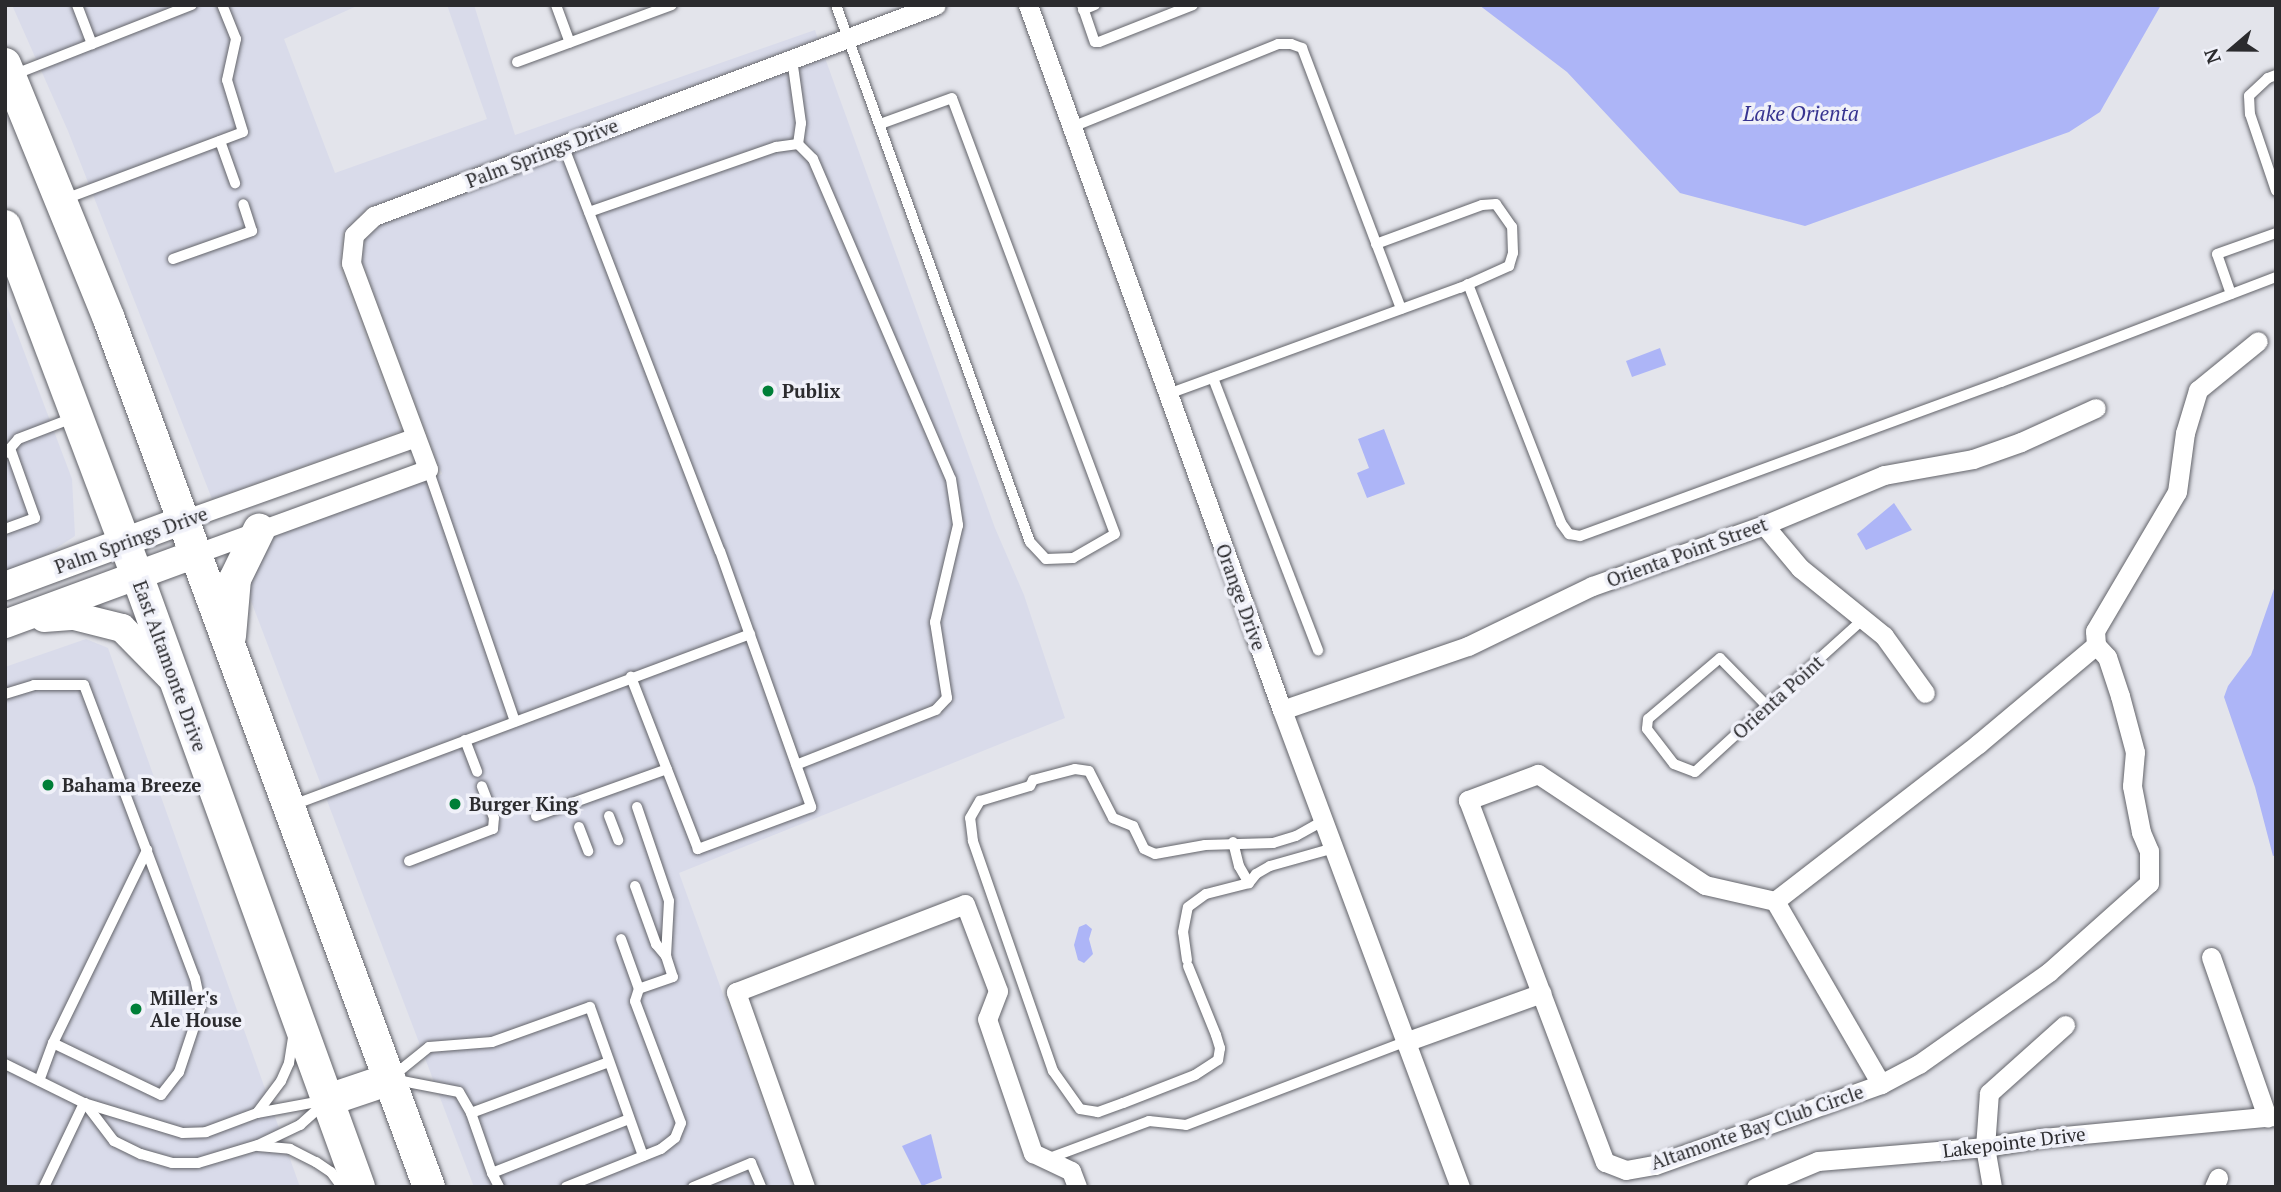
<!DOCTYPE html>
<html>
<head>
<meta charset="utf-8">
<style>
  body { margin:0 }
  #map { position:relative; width:2281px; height:1192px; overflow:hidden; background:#e3e4eb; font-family:"PT Serif",serif }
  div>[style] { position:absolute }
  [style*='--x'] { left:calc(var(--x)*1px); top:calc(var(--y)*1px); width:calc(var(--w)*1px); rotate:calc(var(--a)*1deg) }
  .built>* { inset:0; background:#d9dbea }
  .water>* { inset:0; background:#adb5f7 }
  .roads { filter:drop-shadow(0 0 2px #63646a) drop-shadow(0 0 2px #63646a) }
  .service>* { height:10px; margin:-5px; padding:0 5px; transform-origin:5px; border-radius:5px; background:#fff }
  .minor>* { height:19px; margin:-9.5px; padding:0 9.5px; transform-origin:9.5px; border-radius:9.5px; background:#fff }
  .secondary>* { height:28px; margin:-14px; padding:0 14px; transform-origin:14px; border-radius:14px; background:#fff }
  .primary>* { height:32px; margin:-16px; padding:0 16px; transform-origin:16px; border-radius:16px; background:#fff }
  .dots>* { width:19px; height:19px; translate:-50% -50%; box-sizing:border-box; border:4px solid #f0f1f9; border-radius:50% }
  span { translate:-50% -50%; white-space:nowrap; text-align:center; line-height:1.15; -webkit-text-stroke:7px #f0f1f9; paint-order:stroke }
  .street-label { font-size:19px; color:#2b2b2e }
  .poi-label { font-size:19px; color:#2b2b2e; font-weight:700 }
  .left { translate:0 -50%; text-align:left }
  .water-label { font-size:21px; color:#373490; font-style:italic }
  .frame { position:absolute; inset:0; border:7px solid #2b2b2e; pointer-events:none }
  .north { position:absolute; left:2197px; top:14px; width:70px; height:70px; -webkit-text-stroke:5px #f0f1f9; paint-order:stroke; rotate:250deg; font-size:19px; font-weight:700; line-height:28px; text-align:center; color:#2b2b2e }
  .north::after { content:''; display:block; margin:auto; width:24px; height:32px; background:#2b2b2e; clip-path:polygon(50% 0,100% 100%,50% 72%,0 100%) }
</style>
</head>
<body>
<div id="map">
  <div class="built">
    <div style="clip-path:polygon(12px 5px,359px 5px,284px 39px,335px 173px,487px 119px,447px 5px,474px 5px,515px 135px,815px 30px,818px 39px,366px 209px,343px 234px,340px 267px,401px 431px,212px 499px,68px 131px)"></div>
    <div style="clip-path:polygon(825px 58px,995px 528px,1024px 595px,1065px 718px,679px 873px,793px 1187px,474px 1187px,245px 585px,268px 537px,442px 474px,362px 261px,365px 239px,380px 225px)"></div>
    <div style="clip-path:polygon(5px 301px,72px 479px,75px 536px,29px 566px,5px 575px)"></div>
    <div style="clip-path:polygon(86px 639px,108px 648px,300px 1187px,5px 1187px,5px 667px)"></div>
  </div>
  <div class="water">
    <div style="clip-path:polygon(1479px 5px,2161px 5px,2100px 112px,2069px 132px,1805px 226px,1680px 193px,1567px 72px)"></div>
    <div style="clip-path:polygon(1660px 348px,1666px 365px,1632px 377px,1626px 361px)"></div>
    <div style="clip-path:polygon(1384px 429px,1405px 484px,1367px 498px,1357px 473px,1369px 468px,1358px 439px)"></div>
    <div style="clip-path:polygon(1894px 503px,1912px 530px,1866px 550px,1857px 534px)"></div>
    <div style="clip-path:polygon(2276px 583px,2276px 855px,2273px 856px,2255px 787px,2224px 697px,2228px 686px,2251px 655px)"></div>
    <div style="clip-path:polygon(1086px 924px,1092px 929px,1089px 939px,1093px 954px,1084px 963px,1078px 960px,1074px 945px,1079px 927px)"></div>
    <div style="clip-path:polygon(931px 1134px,942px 1178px,922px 1186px,902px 1146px)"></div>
  </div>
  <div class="roads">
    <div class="service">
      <div style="--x:77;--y:5;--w:42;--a:69"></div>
      <div style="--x:556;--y:5;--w:40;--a:69.8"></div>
      <div style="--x:836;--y:5;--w:571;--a:70.14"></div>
      <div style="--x:1030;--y:542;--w:23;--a:47"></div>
      <div style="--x:1046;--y:559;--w:27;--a:-2"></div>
      <div style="--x:1073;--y:558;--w:48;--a:-29.7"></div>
      <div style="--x:1115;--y:534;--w:465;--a:-110.5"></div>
      <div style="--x:952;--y:98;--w:77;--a:160.1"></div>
      <div style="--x:1082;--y:5;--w:39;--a:71"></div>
      <div style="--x:1095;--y:42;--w:4;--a:0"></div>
      <div style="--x:1099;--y:42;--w:101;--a:-21.5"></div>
      <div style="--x:1083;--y:10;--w:13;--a:-23"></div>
      <div style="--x:792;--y:59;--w:65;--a:82"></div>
      <div style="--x:801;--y:123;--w:21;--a:98"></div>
      <div style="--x:517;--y:62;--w:165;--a:-20.2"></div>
      <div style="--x:13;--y:75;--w:192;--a:-21.4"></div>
      <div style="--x:2276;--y:75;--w:9;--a:159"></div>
      <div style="--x:2268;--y:78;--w:26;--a:137"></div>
      <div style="--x:2249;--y:96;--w:18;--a:87"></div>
      <div style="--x:2250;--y:114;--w:81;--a:71.3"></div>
      <div style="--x:1072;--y:127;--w:222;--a:-21.9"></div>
      <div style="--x:1278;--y:44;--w:13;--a:0"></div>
      <div style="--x:1291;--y:44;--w:12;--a:20"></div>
      <div style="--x:1302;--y:48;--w:279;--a:69.2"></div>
      <div style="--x:220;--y:141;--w:45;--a:70.3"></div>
      <div style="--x:563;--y:145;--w:435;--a:68.9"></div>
      <div style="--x:720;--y:551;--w:272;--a:70.4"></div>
      <div style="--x:811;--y:807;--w:121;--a:159.6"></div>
      <div style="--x:698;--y:849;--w:185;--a:-111.3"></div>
      <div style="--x:65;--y:199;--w:190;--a:-20.6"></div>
      <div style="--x:243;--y:132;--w:54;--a:-107.1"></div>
      <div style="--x:227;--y:80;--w:42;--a:-77.6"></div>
      <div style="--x:236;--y:39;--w:37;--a:-112"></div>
      <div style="--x:589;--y:212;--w:198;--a:-19.2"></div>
      <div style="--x:776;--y:147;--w:22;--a:-8"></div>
      <div style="--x:798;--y:144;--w:21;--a:45"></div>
      <div style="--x:813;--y:159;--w:348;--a:66.7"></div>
      <div style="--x:951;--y:479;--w:47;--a:81.3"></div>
      <div style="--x:958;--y:525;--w:100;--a:103.3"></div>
      <div style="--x:935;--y:622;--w:77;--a:81"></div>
      <div style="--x:947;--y:698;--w:16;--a:133"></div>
      <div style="--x:936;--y:710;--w:150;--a:158.6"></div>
      <div style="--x:173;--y:259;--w:84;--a:-19.5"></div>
      <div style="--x:252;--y:231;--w:28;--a:-108"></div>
      <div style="--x:1468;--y:284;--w:256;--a:68.7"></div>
      <div style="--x:1561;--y:523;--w:14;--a:54"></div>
      <div style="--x:1569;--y:534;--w:11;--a:10"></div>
      <div style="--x:1580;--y:536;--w:448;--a:-20.1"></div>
      <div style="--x:2001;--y:382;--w:294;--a:-20.9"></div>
      <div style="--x:2231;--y:294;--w:42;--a:-109.3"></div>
      <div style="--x:2217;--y:254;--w:63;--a:-19.6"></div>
      <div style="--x:1213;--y:378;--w:292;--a:68.9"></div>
      <div style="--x:1168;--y:394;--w:311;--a:-20"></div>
      <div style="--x:1460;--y:288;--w:54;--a:-24.2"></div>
      <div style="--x:1509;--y:266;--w:14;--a:-73"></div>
      <div style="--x:1513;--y:253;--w:26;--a:-92"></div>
      <div style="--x:1512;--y:227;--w:28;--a:-125"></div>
      <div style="--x:1496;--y:204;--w:14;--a:176"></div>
      <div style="--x:1482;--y:205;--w:113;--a:159.8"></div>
      <div style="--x:6;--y:453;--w:18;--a:-49"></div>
      <div style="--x:18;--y:439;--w:61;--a:-21.1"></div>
      <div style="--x:428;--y:469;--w:267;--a:71"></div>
      <div style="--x:5;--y:529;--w:32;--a:-20"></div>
      <div style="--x:35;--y:518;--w:74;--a:-109.7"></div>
      <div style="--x:5;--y:694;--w:30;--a:-17"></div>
      <div style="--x:34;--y:685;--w:50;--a:0"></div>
      <div style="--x:84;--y:685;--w:313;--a:69.3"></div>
      <div style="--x:195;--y:978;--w:29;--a:78"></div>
      <div style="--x:201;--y:1006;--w:70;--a:108.4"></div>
      <div style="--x:179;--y:1072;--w:29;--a:128"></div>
      <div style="--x:161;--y:1095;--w:120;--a:-154.3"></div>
      <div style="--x:53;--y:1043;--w:40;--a:110.2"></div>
      <div style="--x:1767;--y:706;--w:67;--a:-134.4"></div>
      <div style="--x:1720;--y:658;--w:94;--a:139.7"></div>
      <div style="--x:1648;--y:719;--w:10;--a:96"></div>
      <div style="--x:1647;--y:729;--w:44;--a:52.4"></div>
      <div style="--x:1674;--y:764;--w:22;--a:21"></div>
      <div style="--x:1695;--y:772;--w:98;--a:-42.5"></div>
      <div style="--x:1767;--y:706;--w:127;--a:-42.1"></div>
      <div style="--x:465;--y:740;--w:34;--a:69"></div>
      <div style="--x:293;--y:805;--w:488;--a:-20.5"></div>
      <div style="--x:637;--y:807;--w:99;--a:71.2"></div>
      <div style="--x:669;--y:901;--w:55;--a:93.1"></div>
      <div style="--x:666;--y:956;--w:22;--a:72"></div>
      <div style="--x:673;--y:977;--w:36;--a:161"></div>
      <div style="--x:536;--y:816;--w:139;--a:-19.7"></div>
      <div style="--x:609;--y:816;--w:26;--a:69"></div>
      <div style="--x:579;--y:827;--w:26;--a:69"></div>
      <div style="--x:1233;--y:842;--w:25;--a:76"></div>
      <div style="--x:1239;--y:866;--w:20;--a:60"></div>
      <div style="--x:409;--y:861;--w:90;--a:-20.9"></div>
      <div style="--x:493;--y:829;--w:11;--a:-85"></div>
      <div style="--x:494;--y:818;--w:34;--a:-111"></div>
      <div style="--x:635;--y:886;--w:62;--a:70.1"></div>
      <div style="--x:656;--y:944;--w:16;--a:50"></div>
      <div style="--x:1187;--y:960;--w:28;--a:-98"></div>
      <div style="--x:1183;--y:932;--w:25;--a:-79"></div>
      <div style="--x:1188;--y:907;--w:22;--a:-36"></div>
      <div style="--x:1206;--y:894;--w:44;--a:-14.3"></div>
      <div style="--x:1249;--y:883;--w:11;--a:-52"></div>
      <div style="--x:1256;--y:874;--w:16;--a:-30"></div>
      <div style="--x:1270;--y:866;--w:66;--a:-15.7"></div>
      <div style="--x:1188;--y:966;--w:74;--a:67.9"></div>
      <div style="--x:1216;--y:1035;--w:14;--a:73"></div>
      <div style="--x:1220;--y:1048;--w:12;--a:99"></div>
      <div style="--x:1218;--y:1060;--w:27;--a:147"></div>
      <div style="--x:1195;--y:1075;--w:77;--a:158.7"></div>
      <div style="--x:1123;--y:1103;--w:27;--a:160"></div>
      <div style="--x:1098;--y:1112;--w:18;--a:-171"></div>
      <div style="--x:1080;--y:1109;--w:47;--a:-125.4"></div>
      <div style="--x:1053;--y:1071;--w:244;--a:-109.2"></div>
      <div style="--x:973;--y:841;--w:23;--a:-97"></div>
      <div style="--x:970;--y:818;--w:20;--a:-60"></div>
      <div style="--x:980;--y:801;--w:52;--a:-16.7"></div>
      <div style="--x:1030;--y:786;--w:7;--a:-63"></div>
      <div style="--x:1033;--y:780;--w:43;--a:-14.7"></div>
      <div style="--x:1075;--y:769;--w:14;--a:8"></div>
      <div style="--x:1089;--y:771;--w:53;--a:62.9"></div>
      <div style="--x:1113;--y:818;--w:22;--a:22"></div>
      <div style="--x:1133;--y:826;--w:25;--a:64"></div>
      <div style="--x:1144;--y:849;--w:12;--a:24"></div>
      <div style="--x:1155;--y:854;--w:51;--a:-10.2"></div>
      <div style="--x:1205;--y:845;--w:68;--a:-1.7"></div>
      <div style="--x:1273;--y:843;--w:24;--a:-17"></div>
      <div style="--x:1296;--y:836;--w:31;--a:-29"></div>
      <div style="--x:53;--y:1043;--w:215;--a:-64"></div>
      <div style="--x:5;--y:1064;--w:88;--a:26.3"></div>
      <div style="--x:84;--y:1103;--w:103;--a:16.9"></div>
      <div style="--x:183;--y:1133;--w:23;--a:-2"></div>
      <div style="--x:206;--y:1132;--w:54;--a:-20.4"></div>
      <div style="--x:257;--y:1113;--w:66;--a:-10.5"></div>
      <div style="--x:393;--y:1076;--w:46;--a:-38.9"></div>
      <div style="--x:429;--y:1047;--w:63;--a:-4.5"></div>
      <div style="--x:492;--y:1042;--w:104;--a:-19.7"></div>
      <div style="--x:590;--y:1007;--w:158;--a:70.4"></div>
      <div style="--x:397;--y:1080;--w:63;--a:11"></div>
      <div style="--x:459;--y:1092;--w:24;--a:60"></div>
      <div style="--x:471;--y:1113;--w:64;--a:70.7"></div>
      <div style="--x:492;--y:1173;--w:147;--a:-21.5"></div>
      <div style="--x:85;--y:1103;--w:48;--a:52.7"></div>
      <div style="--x:114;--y:1141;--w:30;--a:26"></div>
      <div style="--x:141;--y:1154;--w:32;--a:16"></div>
      <div style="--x:172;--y:1163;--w:26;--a:0"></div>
      <div style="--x:198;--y:1163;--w:63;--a:-16.7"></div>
      <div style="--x:258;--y:1145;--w:47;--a:-25.5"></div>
      <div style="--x:300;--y:1125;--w:30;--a:-42"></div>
      <div style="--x:257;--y:1113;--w:40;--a:-53"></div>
      <div style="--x:281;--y:1081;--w:20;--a:-66"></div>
      <div style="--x:289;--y:1063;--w:26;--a:-81"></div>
      <div style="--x:471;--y:1113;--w:147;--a:-20.3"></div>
      <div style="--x:258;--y:1146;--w:32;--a:5"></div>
      <div style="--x:290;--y:1149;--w:29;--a:27"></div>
      <div style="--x:316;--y:1162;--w:18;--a:34"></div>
      <div style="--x:331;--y:1172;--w:19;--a:54"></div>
      <div style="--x:1047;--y:1159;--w:109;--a:-20.4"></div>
      <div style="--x:1149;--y:1121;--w:37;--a:6"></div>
      <div style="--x:1186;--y:1125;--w:234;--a:-20.8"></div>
      <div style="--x:492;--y:1173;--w:16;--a:63"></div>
      <div style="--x:44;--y:1187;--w:93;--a:-64.5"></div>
      <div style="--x:566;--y:1187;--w:102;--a:-21.8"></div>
      <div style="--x:661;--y:1149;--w:18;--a:-38"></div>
      <div style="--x:675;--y:1138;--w:16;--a:-68"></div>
      <div style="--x:681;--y:1123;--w:130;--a:-110.7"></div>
      <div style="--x:635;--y:1001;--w:13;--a:-72"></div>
      <div style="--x:639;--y:989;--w:53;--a:-109.8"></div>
      <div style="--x:693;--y:1187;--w:63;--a:-22.5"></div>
      <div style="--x:751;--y:1163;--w:26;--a:67"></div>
    </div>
    <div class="minor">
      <div style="--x:1028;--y:5;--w:749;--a:70.19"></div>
      <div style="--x:1282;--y:710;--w:509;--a:69.54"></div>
      <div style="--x:183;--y:520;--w:247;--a:-19.6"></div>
      <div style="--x:1764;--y:525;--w:56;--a:50.1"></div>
      <div style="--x:1800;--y:568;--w:108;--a:39"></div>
      <div style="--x:1884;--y:636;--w:70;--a:54.3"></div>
      <div style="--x:195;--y:554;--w:248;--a:-20"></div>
      <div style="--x:428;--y:469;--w:220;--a:-110.5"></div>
      <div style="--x:351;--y:263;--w:28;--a:-84"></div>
      <div style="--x:354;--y:235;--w:28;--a:-44"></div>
      <div style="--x:374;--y:216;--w:600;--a:-20.58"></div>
      <div style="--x:1282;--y:710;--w:197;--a:-19"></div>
      <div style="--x:1468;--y:646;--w:138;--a:-25.8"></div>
      <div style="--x:1592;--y:586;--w:182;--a:-19.5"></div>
      <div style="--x:1764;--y:525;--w:130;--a:-22.6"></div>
      <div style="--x:1884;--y:475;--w:90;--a:-10.2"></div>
      <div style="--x:1973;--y:459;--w:51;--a:-19.5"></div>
      <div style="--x:2021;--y:442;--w:82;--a:-24.4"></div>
      <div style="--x:1775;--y:901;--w:257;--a:-37.7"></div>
      <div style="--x:1978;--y:744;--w:154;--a:-40"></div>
      <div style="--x:2211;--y:957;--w:170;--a:70.7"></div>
      <div style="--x:1405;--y:1042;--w:145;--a:-19.7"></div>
      <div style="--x:1881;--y:1084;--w:211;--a:-120.1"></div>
      <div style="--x:1775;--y:901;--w:72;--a:-167.1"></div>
      <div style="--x:1705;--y:885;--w:201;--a:-146.4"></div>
      <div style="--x:1538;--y:774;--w:75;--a:159.6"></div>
      <div style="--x:1468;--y:800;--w:387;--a:69.3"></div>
      <div style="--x:1605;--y:1162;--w:22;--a:21"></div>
      <div style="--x:1626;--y:1170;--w:29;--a:-10"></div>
      <div style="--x:1655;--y:1165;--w:240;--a:-19.7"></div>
      <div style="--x:1881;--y:1084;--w:43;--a:-27.8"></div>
      <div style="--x:1919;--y:1064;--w:159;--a:-35.3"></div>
      <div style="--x:2049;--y:972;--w:134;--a:-41.7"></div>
      <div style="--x:2149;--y:883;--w:32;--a:-90"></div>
      <div style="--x:2149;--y:851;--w:21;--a:-113"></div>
      <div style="--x:2141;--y:832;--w:47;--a:-101.1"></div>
      <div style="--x:2132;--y:786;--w:34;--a:-85"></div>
      <div style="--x:2135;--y:752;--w:58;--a:-105"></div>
      <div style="--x:2120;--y:696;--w:41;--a:-108.4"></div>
      <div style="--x:2107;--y:657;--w:16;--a:-133"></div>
      <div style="--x:2096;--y:645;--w:14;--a:-94"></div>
      <div style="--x:2095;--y:631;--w:161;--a:-59.5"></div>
      <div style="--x:2177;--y:492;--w:60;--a:-82.3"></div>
      <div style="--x:2185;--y:433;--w:45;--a:-73.2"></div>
      <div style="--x:2198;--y:390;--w:77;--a:-39.2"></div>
      <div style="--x:805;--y:1187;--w:207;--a:-109.5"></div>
      <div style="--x:736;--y:992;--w:245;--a:-21"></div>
      <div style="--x:965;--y:904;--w:93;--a:69.2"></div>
      <div style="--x:998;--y:991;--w:30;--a:111"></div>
      <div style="--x:987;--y:1019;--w:142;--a:71.1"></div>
      <div style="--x:1033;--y:1153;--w:42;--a:25.3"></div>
      <div style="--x:1071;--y:1171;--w:17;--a:69"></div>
      <div style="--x:1756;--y:1187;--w:67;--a:-22.8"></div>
      <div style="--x:1818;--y:1161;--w:168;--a:-4.8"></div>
      <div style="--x:1985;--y:1147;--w:58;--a:-9"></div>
      <div style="--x:2042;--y:1138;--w:235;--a:-5.4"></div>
      <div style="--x:1992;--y:1187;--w:41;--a:-99.9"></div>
      <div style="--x:1985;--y:1147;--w:54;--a:-85.8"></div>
      <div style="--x:1989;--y:1093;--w:102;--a:-41.8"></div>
      <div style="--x:2214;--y:1187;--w:10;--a:-66"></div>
    </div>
    <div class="secondary">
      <div style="--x:5;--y:586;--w:190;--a:-20.3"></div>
      <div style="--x:44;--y:618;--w:30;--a:-4"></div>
      <div style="--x:74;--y:616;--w:49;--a:14"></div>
      <div style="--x:122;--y:628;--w:76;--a:45.5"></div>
      <div style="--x:5;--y:624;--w:202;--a:-20.2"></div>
    </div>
    <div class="primary">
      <div style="--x:5;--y:64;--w:275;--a:67.8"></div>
      <div style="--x:109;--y:319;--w:925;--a:69.76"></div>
      <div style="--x:5;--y:226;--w:373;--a:69.3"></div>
      <div style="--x:137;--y:575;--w:651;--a:70.06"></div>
      <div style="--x:230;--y:636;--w:57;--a:-85"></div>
      <div style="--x:235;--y:579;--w:55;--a:-63.9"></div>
      <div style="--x:328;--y:1100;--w:65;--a:-18.7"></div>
    </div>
  </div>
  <div class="dots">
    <div style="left:768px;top:391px;background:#007f38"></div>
    <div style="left:48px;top:785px;background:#007f38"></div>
    <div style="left:455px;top:804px;background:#007f38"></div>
    <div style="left:136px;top:1009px;background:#007f38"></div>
  </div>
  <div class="street-label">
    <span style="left:542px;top:153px;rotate:-21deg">Palm Springs Drive</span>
    <span style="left:131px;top:540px;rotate:-20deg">Palm Springs Drive</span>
    <span style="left:1687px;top:552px;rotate:-20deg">Orienta Point Street</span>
    <span style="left:1241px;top:597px;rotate:70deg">Orange Drive</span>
    <span style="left:170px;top:666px;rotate:70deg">East Altamonte Drive</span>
    <span style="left:1778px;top:697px;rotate:-42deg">Orienta Point</span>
    <span style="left:1757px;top:1127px;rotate:-19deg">Altamonte Bay Club Circle</span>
    <span style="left:2014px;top:1142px;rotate:-7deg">Lakepointe Drive</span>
  </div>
  <div class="poi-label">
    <span class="left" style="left:782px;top:391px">Publix</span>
    <span class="left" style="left:62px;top:785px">Bahama Breeze</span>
    <span class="left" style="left:469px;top:804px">Burger King</span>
    <span class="left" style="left:150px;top:1009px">Miller's<br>Ale House</span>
  </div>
  <div class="water-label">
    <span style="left:1801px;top:113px">Lake Orienta</span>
  </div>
  <div class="frame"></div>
  <div class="north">N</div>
</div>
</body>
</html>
